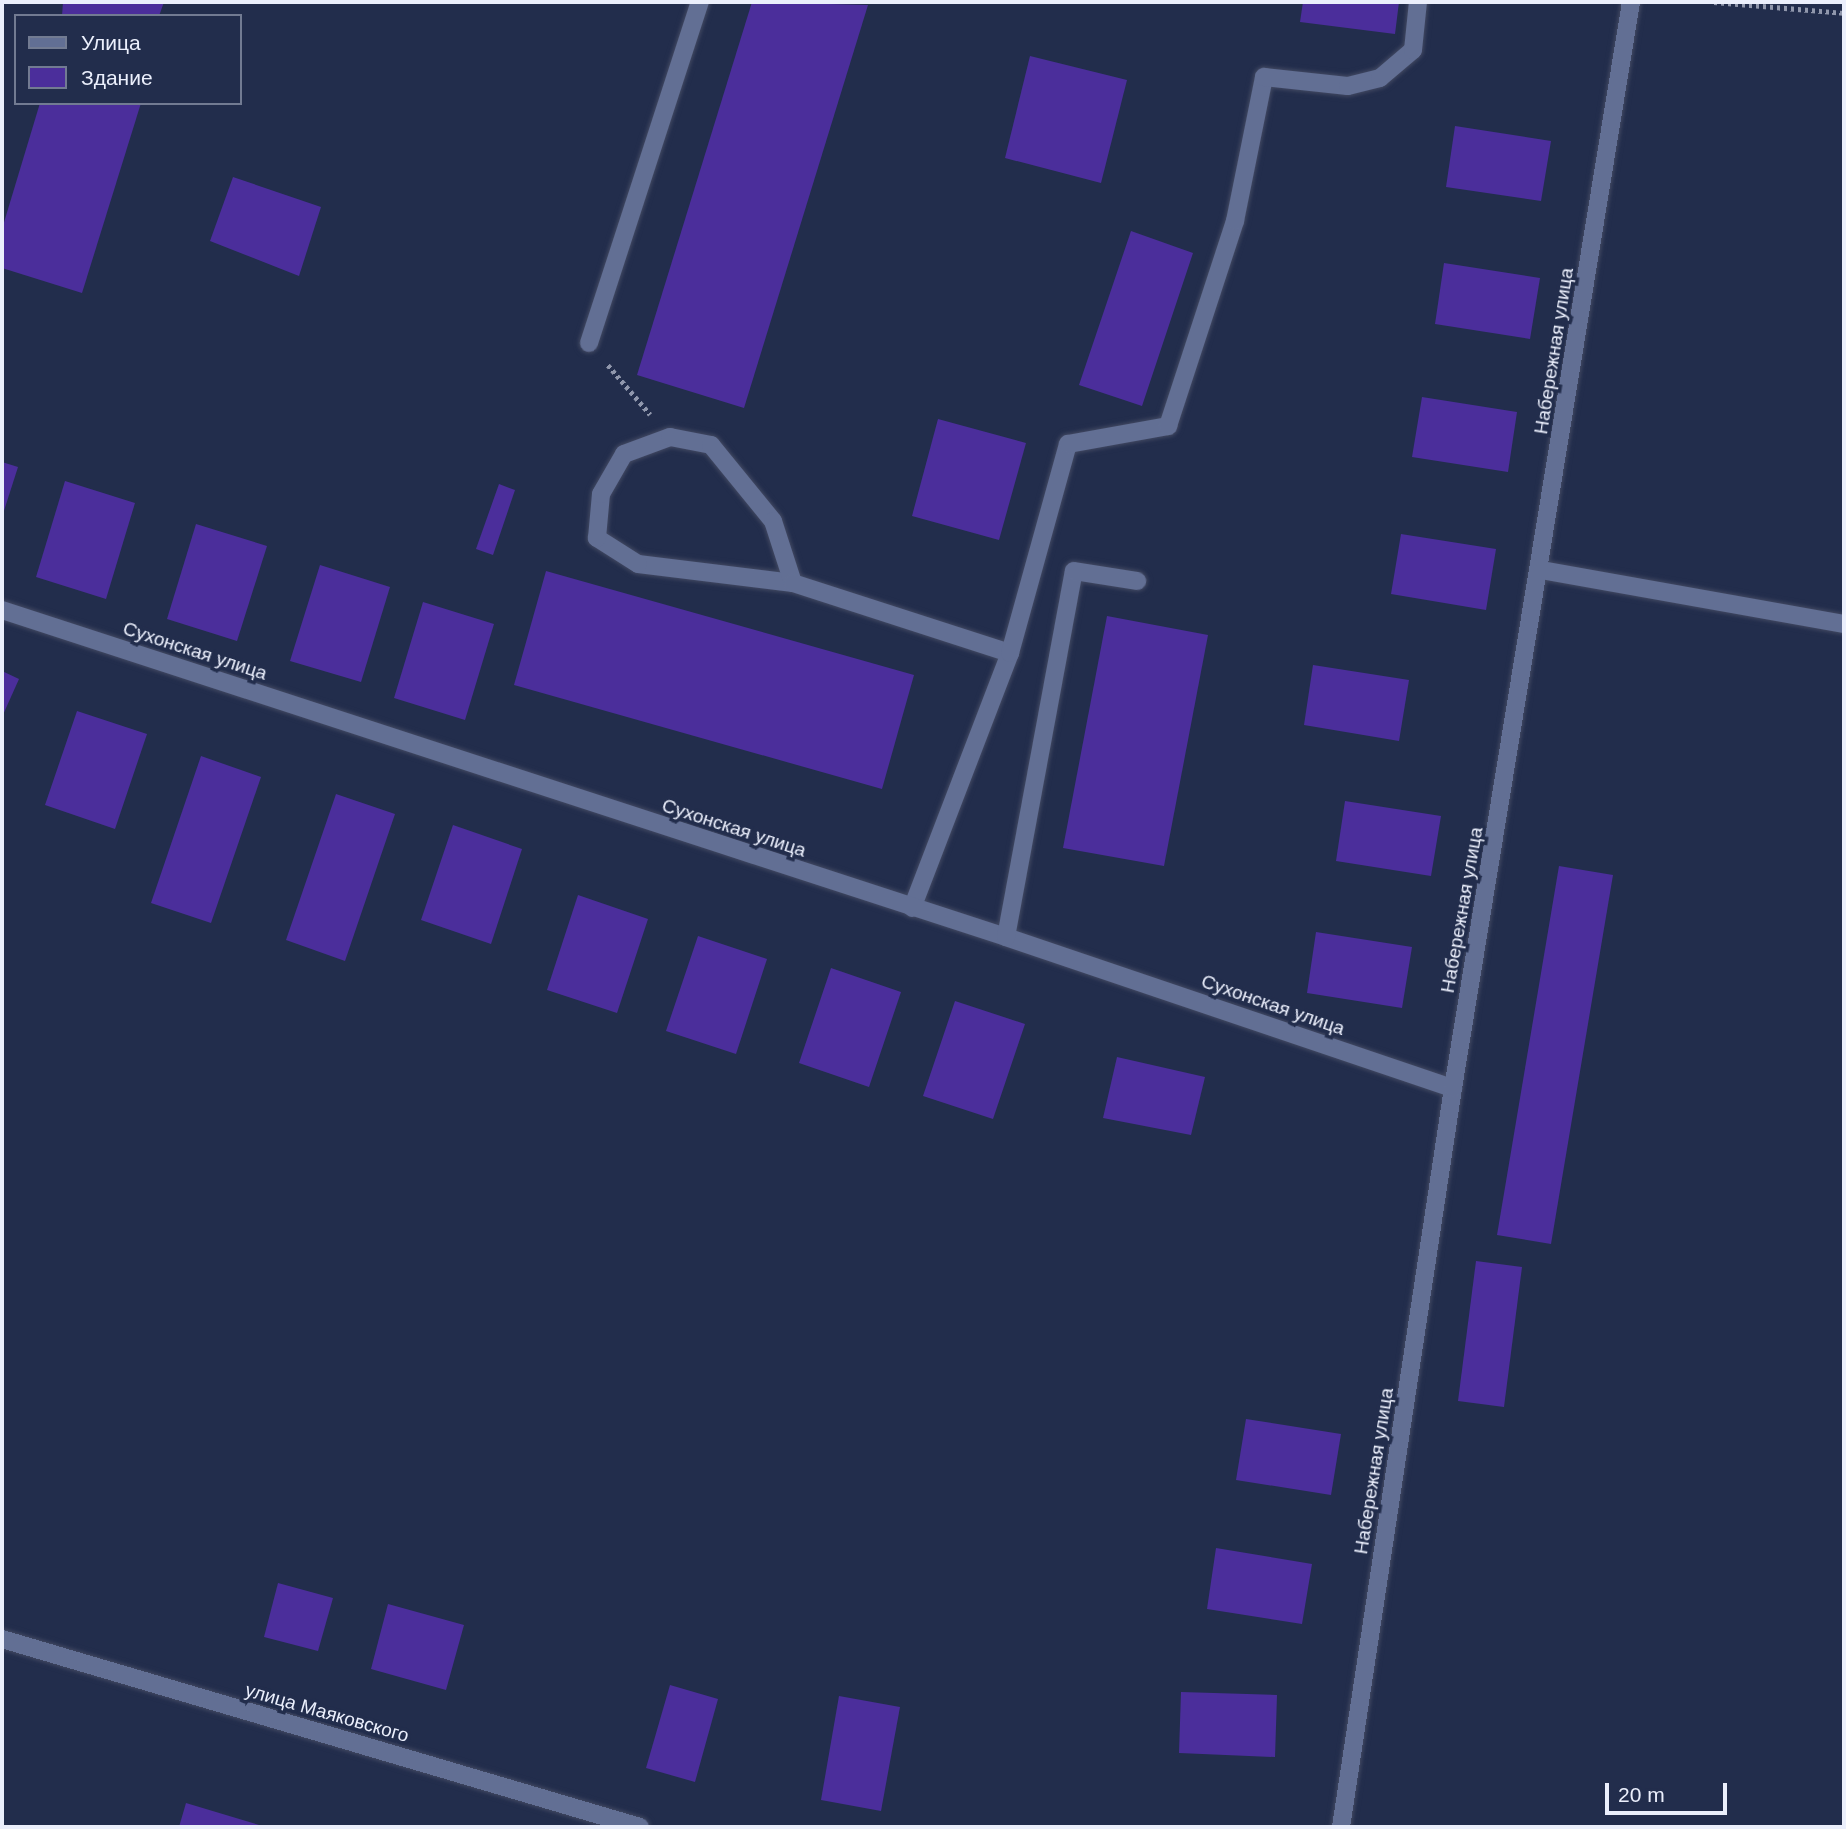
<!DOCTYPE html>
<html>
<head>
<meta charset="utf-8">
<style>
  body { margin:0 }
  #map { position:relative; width:1846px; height:1829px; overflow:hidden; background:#222d4c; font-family:Arial,sans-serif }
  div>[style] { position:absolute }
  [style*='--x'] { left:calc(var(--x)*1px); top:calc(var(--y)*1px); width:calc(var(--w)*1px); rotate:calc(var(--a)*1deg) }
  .building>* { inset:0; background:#4b2e9b }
  .path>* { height:4.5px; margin-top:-2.25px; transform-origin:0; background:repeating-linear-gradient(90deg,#9097ac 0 3.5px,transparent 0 7px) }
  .roads { filter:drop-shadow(0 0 2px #424962) drop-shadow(0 0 2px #424962) }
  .minor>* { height:18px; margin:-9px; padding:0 9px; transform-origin:9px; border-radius:9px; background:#626f94 }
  span { translate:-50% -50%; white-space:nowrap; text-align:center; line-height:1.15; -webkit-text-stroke:7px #222d4c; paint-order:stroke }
  .street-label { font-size:19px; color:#ebeffc }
  .frame { position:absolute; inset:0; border:4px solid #ebeffc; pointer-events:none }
  .legend { position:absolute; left:14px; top:14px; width:228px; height:91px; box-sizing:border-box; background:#222d4c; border:2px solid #727b92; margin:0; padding:9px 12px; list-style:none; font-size:21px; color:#ebeffc }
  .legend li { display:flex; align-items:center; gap:14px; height:35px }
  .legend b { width:35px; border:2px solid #727b92 }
  .scale { position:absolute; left:1605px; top:1783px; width:122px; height:32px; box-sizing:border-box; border:4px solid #ebeffc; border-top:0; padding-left:9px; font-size:21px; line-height:24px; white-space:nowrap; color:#ebeffc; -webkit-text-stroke:5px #222d4c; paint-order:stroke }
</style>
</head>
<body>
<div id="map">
  <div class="building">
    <div style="clip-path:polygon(63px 2px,164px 2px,159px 16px,62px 16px)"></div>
    <div style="clip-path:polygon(752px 2px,868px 5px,744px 408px,637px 375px)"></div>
    <div style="clip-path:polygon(1303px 2px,1399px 2px,1395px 34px,1300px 22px)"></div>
    <div style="clip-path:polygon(1030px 56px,1127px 80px,1101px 183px,1005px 158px)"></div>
    <div style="clip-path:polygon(40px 103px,141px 103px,82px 293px,2px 268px,2px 229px)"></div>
    <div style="clip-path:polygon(1455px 126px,1551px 141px,1541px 201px,1446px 187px)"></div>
    <div style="clip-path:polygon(233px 177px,321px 207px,299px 276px,210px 241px)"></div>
    <div style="clip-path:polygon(1131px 231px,1193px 253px,1142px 406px,1079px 385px)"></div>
    <div style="clip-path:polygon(1444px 263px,1540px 278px,1530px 339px,1435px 324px)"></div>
    <div style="clip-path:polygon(1422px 397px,1517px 412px,1508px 472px,1412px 457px)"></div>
    <div style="clip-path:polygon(938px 419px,1026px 443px,999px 540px,912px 516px)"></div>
    <div style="clip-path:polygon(2px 462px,18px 467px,2px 517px)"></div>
    <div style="clip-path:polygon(65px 481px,135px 503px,106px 599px,36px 577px)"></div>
    <div style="clip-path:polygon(499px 484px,515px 490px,493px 555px,476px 549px)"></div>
    <div style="clip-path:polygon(196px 524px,267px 546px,237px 641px,167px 619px)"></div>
    <div style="clip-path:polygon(1401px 534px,1496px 549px,1486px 610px,1391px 594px)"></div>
    <div style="clip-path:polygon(320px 565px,390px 587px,361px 682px,290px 661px)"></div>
    <div style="clip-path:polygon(546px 571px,914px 675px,882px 789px,514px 685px)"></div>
    <div style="clip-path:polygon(423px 602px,494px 624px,465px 720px,394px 698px)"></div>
    <div style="clip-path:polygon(1107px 616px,1208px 635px,1164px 866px,1063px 848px)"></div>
    <div style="clip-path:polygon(1313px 665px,1409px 680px,1399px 741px,1304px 725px)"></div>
    <div style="clip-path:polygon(2px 671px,19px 679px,2px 717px)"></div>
    <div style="clip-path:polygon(77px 711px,147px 734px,115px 829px,45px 805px)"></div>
    <div style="clip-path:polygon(201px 756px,261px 777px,211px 923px,151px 903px)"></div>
    <div style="clip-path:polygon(336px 794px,395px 814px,345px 961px,286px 940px)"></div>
    <div style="clip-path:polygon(1345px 801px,1441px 816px,1431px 876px,1336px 861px)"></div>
    <div style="clip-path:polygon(453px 825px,522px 849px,491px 944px,421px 920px)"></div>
    <div style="clip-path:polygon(1559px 866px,1613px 875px,1551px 1244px,1497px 1235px)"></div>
    <div style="clip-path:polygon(578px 895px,648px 919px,617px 1013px,547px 990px)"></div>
    <div style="clip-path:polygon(1316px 932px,1412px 947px,1402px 1008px,1307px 993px)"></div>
    <div style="clip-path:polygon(698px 936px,767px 959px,736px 1054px,666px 1031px)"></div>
    <div style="clip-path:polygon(831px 968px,901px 992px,869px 1087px,799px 1063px)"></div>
    <div style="clip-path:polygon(955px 1001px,1025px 1024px,993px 1119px,923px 1096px)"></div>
    <div style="clip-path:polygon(1117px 1057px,1205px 1077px,1191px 1135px,1103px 1118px)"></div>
    <div style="clip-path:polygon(1476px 1261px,1522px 1267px,1504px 1407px,1458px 1401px)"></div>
    <div style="clip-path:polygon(1246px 1419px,1341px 1434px,1331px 1495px,1236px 1480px)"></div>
    <div style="clip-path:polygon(1216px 1548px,1312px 1564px,1302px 1624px,1207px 1609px)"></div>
    <div style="clip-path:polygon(278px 1583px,333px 1598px,318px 1651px,264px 1637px)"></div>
    <div style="clip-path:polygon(388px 1604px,464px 1625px,446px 1690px,371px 1669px)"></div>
    <div style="clip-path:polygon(670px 1685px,718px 1699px,695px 1782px,646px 1768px)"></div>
    <div style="clip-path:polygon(1181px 1692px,1277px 1695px,1275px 1757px,1179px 1753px)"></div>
    <div style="clip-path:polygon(839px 1696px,900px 1707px,881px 1811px,821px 1800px)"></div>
    <div style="clip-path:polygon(186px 1803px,266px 1827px,179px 1827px)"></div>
  </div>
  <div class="path">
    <div style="--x:1714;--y:2;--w:130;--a:4.8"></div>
    <div style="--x:608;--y:365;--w:65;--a:49.4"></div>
  </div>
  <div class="roads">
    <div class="minor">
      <div style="--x:589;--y:343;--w:359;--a:-72"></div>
      <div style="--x:1541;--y:570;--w:308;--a:10.1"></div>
      <div style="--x:793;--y:583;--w:156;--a:-173"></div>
      <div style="--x:638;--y:564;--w:49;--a:-147.6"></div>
      <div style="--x:597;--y:538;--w:44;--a:-84.8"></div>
      <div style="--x:601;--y:494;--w:46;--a:-60.1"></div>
      <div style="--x:624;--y:454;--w:49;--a:-20.3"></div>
      <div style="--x:670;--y:437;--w:42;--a:11"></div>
      <div style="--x:711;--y:445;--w:98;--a:50.8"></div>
      <div style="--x:773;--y:521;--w:65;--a:72.1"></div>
      <div style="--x:793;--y:583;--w:228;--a:17.9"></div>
      <div style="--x:1010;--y:653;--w:273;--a:111"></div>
      <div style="--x:2;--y:610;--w:1056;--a:18.04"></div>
      <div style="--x:1006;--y:937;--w:472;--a:18.7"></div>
      <div style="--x:1010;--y:653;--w:217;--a:-74.5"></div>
      <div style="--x:1068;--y:444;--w:102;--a:-10.2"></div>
      <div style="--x:1168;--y:426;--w:216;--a:-71.9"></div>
      <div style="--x:1235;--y:221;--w:147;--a:-78.6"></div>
      <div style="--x:1264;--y:77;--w:84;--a:6.1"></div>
      <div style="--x:1348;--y:86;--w:33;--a:-14"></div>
      <div style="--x:1380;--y:78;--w:43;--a:-40.3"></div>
      <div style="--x:1413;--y:50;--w:48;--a:-84.1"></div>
      <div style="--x:1006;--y:937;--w:372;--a:-79.5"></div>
      <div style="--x:1074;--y:571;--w:64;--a:9"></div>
      <div style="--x:2;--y:1639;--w:665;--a:16.42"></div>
      <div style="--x:1341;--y:1827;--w:747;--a:-81.38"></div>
      <div style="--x:1453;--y:1088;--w:1100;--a:-80.69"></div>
    </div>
  </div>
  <div class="street-label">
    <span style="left:1554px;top:351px;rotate:-81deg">Набережная улица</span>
    <span style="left:195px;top:651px;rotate:18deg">Сухонская улица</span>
    <span style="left:734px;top:828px;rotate:18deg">Сухонская улица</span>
    <span style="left:1462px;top:910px;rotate:-80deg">Набережная улица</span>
    <span style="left:1273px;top:1005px;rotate:19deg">Сухонская улица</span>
    <span style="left:1374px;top:1471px;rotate:-81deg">Набережная улица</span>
    <span style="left:327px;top:1713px;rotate:16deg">улица Маяковского</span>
  </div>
  <div class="frame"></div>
  <ul class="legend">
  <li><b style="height:9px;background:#626f94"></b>Улица</li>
  <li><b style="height:19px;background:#4b2e9b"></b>Здание</li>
  </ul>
  <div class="scale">20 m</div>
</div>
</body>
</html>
